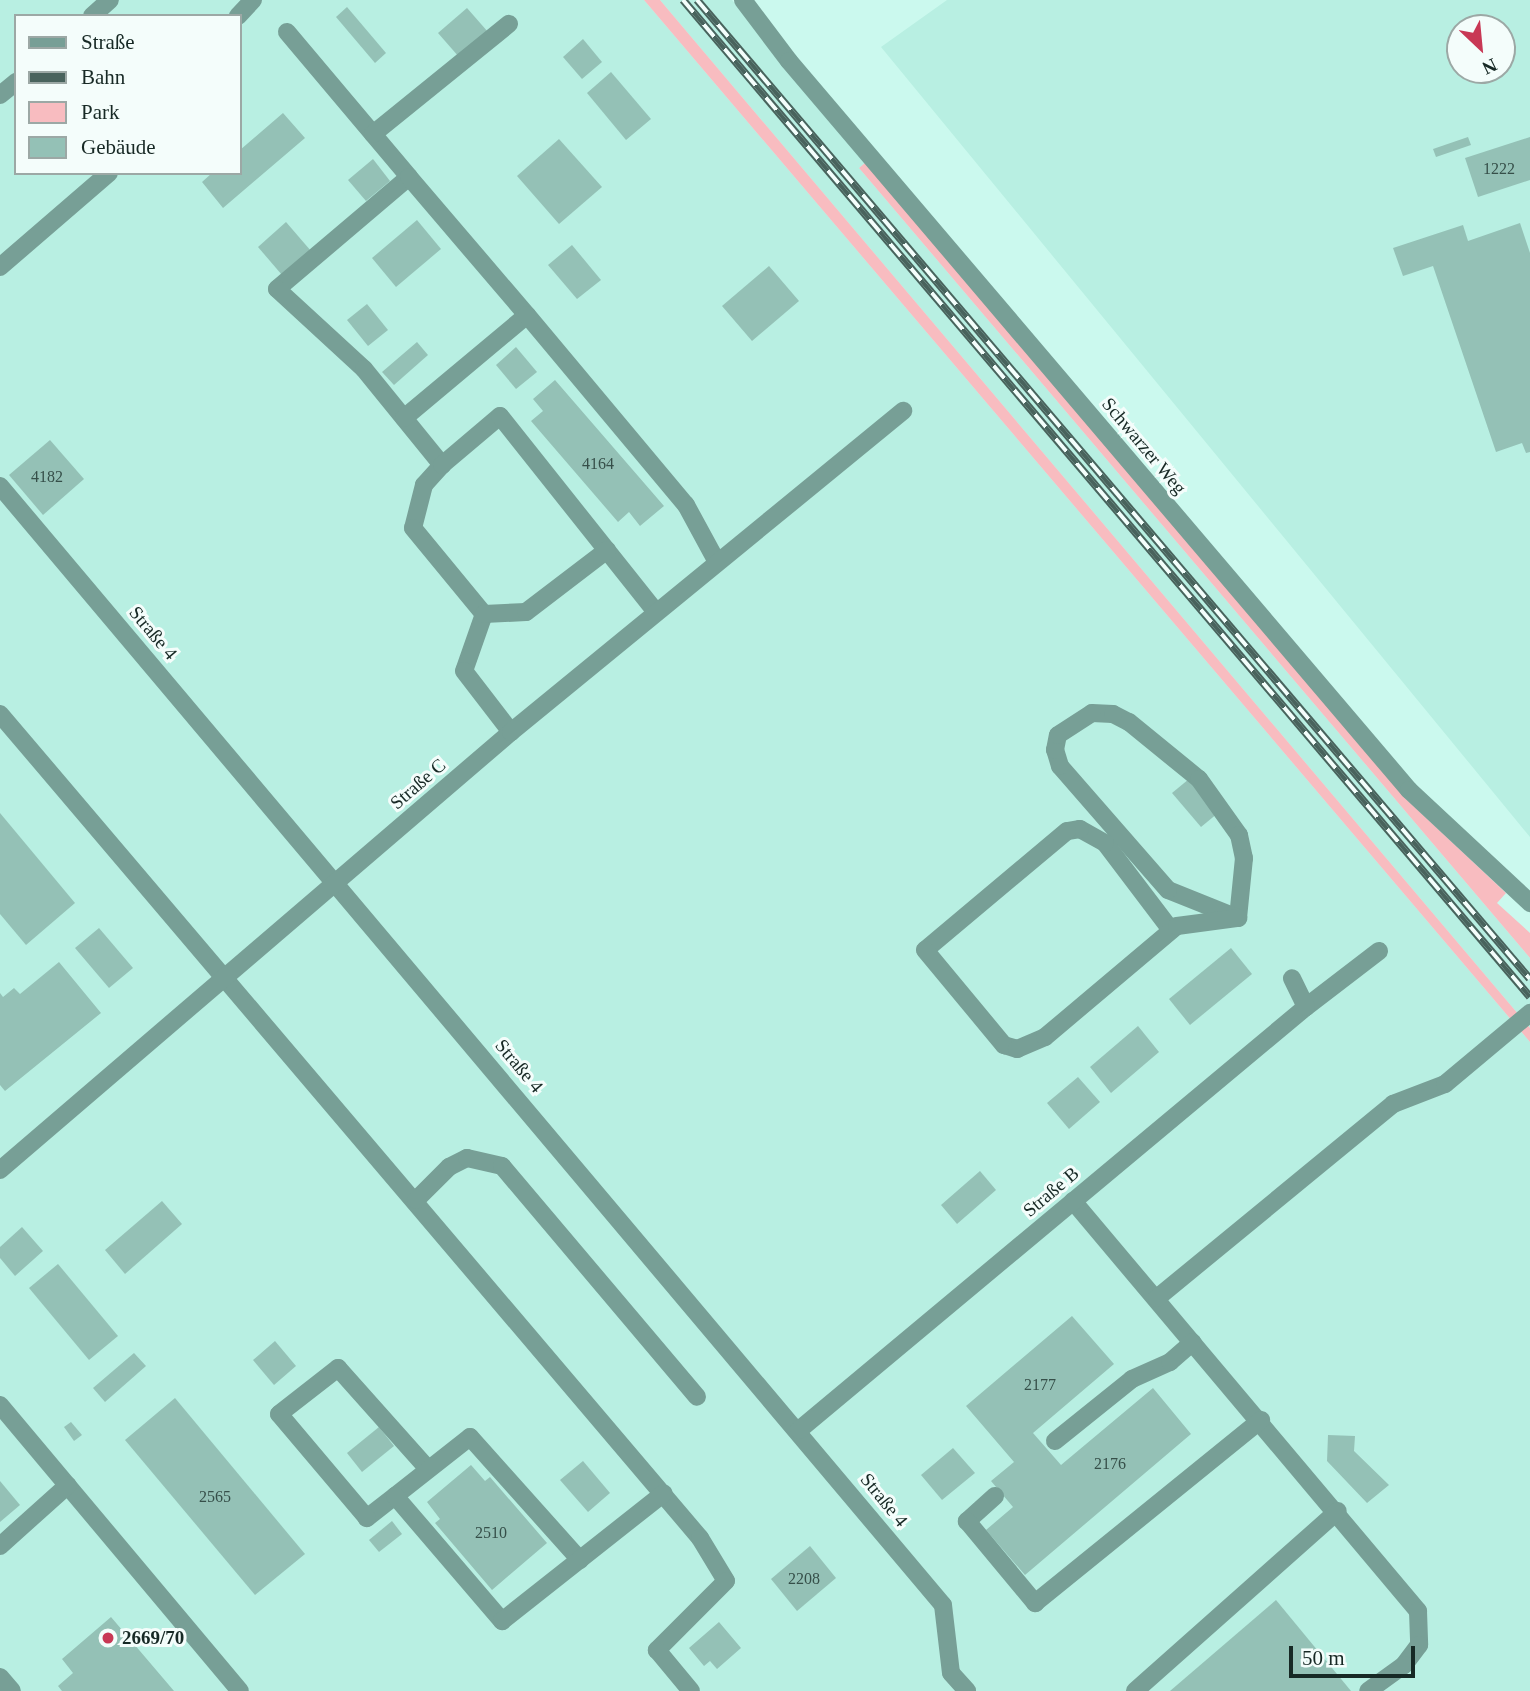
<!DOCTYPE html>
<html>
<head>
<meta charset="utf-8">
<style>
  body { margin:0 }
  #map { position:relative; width:1530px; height:1691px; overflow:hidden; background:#cbf9ee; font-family:Georgia,serif }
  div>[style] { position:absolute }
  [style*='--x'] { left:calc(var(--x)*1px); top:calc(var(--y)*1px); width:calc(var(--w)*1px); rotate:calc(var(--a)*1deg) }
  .built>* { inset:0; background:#b8efe2 }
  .green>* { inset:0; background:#f8bcc0 }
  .building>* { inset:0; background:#94c1b6 }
  .minor>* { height:18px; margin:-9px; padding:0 9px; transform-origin:9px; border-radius:9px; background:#779f96 }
  .rail>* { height:8px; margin-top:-4px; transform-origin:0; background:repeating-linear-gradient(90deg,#f4fdfb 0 16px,#49635d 0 32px); box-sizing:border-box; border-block:2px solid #49635d }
  .dots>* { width:19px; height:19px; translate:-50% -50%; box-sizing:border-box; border:4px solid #f4fdfb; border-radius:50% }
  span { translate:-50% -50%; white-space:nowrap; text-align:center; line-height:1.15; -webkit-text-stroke:6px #f4fdfb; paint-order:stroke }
  .number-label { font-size:16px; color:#364f49 }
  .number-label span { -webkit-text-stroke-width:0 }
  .street-label { font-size:19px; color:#172925 }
  .poi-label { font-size:19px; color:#172925; font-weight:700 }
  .left { translate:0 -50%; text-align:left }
  .legend { position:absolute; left:14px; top:14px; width:228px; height:161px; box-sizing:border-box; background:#f4fdfb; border:2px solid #9ca8a5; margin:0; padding:9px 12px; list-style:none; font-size:21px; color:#172925 }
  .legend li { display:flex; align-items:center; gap:14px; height:35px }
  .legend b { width:35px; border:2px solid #9ca8a5 }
  .north { position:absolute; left:1446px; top:14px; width:70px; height:70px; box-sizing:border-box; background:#f4fdfb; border:2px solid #9ca8a5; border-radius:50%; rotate:154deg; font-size:19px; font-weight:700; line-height:28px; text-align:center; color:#172925 }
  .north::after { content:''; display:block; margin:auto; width:24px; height:32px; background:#c83855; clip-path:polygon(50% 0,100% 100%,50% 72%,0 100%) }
  .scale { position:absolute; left:1289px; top:1646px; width:126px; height:32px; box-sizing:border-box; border:4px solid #172925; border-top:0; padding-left:9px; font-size:21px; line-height:24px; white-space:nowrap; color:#172925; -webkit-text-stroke:5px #f4fdfb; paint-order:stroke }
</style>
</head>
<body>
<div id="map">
  <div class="built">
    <div style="clip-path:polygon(evenodd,0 0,644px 0,1530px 1042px,1530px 1691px,0 1691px,0 0,16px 16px,240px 16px,240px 173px,16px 173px,16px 16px)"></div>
    <div style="clip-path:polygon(660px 0,732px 0,866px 162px,859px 168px,1530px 958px,1530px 1028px)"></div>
    <div style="clip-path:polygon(evenodd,947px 0,1530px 0,1530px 837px,881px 47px,947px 0,1460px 28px,1502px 28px,1502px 70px,1460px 70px,1460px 28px)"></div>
  </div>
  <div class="green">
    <div style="clip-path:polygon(644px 0,660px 0,1530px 1028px,1530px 1042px)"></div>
    <div style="clip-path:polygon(866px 162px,1406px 799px,1506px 893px,1497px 903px,1530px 933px,1530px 958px,859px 168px)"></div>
  </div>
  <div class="building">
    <div style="clip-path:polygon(347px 7px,386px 53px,375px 63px,336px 17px)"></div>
    <div style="clip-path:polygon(467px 8px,488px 32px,459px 57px,438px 33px)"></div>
    <div style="clip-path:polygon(583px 39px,602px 62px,582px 79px,563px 57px)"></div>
    <div style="clip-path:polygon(611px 72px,651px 119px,626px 140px,587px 93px)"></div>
    <div style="clip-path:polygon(283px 113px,305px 138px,223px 208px,202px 182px,212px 173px,240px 173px,240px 150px)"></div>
    <div style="clip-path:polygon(1468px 137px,1471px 145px,1436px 157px,1433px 149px)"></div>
    <div style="clip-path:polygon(1530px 137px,1530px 180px,1478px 197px,1465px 158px)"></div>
    <div style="clip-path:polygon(559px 139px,602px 187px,559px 224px,517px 176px)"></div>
    <div style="clip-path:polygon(373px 159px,390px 181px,366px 201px,348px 180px)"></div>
    <div style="clip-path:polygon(417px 220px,441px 249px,396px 287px,372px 258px)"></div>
    <div style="clip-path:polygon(286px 222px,311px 251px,282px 275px,258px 247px)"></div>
    <div style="clip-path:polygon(1520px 223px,1530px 253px,1530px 452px,1526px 453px,1522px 443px,1496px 452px,1433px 266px,1403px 276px,1393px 248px,1463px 225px,1468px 241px)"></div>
    <div style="clip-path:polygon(572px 245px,601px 280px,577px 299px,548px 265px)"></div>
    <div style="clip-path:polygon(769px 266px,799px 301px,752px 341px,722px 306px)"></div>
    <div style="clip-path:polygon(367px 304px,388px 330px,368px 346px,347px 320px)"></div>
    <div style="clip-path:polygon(417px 342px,428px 355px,394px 385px,382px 372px)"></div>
    <div style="clip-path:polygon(516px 347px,537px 372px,516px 389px,496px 365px)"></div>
    <div style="clip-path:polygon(555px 380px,664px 506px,640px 526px,629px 512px,618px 522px,531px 421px,543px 411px,533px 399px)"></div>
    <div style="clip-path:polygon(50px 440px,84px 479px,43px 515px,9px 475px)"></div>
    <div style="clip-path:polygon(1189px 779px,1218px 813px,1201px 827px,1172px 793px)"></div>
    <div style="clip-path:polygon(0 813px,75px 903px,26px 945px,0 914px)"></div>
    <div style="clip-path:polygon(99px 928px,133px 968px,109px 988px,75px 948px)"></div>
    <div style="clip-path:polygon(1231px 948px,1252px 974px,1190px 1025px,1169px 999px)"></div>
    <div style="clip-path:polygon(59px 962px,101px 1013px,5px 1091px,0 1085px,0 993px,3px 997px,14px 988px,20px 994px)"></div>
    <div style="clip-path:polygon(1138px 1026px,1159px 1052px,1111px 1093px,1090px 1067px)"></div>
    <div style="clip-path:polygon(1078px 1077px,1100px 1102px,1069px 1129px,1047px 1103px)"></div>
    <div style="clip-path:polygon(980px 1171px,996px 1190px,957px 1224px,941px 1205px)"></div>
    <div style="clip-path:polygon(162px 1201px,182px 1224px,125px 1274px,105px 1250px)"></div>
    <div style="clip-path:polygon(22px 1227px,43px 1251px,15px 1276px,0 1258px,0 1247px)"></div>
    <div style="clip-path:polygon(58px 1264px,118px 1336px,89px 1360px,29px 1288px)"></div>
    <div style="clip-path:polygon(1072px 1316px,1114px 1364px,1033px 1433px,1061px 1465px,1153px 1388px,1191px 1434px,1025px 1575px,986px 1530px,1013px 1507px,991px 1481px,1014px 1462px,966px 1406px)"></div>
    <div style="clip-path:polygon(275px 1341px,296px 1366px,274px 1385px,253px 1360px)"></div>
    <div style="clip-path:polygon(134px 1353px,146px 1366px,105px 1402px,93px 1388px)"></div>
    <div style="clip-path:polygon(175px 1398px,305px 1554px,255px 1595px,125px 1440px)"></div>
    <div style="clip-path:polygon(71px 1422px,82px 1435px,74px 1441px,64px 1427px)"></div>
    <div style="clip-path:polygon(379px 1427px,394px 1446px,362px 1472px,347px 1453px)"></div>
    <div style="clip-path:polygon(1328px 1435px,1355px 1436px,1354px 1451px,1389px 1485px,1367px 1503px,1327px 1461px)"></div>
    <div style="clip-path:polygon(953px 1448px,975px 1473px,942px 1500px,921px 1475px)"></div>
    <div style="clip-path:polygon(583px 1461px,610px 1493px,588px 1512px,560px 1480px)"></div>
    <div style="clip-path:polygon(471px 1465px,485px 1481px,490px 1477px,547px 1543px,492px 1590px,435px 1523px,440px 1519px,427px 1502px)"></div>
    <div style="clip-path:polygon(0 1481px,20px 1505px,0 1522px)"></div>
    <div style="clip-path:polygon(392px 1521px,402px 1534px,379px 1552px,369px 1540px)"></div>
    <div style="clip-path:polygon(810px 1546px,836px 1578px,797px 1611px,771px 1579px)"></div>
    <div style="clip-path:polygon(1276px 1600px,1351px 1691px,1170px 1691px)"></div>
    <div style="clip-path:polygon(111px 1617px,174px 1691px,62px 1691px,58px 1686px,73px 1673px,62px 1659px)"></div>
    <div style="clip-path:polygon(719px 1622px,741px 1648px,717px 1669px,710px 1661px,704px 1666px,689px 1648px)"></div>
  </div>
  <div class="minor">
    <div style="--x:743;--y:0;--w:76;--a:53"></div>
    <div style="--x:789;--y:61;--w:957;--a:49.62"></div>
    <div style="--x:1409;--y:790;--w:166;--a:43"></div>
    <div style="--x:92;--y:16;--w:24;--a:-42"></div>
    <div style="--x:238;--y:16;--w:22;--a:-47"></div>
    <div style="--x:287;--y:32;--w:189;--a:49.9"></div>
    <div style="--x:409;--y:177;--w:173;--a:139.7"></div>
    <div style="--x:277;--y:289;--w:118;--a:42.6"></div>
    <div style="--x:364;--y:369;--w:124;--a:50.9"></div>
    <div style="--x:442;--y:465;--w:27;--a:132"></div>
    <div style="--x:424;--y:485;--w:44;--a:104.3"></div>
    <div style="--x:413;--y:528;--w:112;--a:50.5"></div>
    <div style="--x:484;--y:614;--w:60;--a:109.3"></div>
    <div style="--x:464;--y:671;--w:77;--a:52.4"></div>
    <div style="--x:0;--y:95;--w:21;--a:-39"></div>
    <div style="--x:373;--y:134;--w:175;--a:-39"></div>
    <div style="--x:409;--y:177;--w:182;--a:49.5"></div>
    <div style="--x:0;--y:267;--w:144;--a:-40.8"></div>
    <div style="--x:404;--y:418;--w:160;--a:-39.9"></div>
    <div style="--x:527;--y:315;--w:248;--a:50.1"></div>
    <div style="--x:686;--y:505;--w:65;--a:61.5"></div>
    <div style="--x:442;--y:465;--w:76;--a:-40.2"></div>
    <div style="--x:500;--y:416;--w:251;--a:51.5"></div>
    <div style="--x:0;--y:486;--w:1463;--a:49.88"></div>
    <div style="--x:943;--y:1605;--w:68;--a:83.3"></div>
    <div style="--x:951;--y:1673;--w:24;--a:48"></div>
    <div style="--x:484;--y:614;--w:42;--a:-2.7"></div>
    <div style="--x:526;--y:612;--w:102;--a:-37.4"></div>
    <div style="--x:1092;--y:713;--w:21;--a:3"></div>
    <div style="--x:1113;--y:714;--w:18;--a:27"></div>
    <div style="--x:1129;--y:722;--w:90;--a:39.2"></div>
    <div style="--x:1199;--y:779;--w:69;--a:54.5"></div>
    <div style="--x:1239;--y:835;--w:24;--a:78"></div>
    <div style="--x:1244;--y:858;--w:60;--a:95.7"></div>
    <div style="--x:1238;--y:918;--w:75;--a:-158.2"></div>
    <div style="--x:1168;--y:890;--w:164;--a:-131.1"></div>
    <div style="--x:1060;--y:766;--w:17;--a:-107"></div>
    <div style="--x:1055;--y:750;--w:15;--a:-79"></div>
    <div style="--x:1058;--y:735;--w:40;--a:-32.9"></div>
    <div style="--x:0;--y:714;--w:1081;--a:49.65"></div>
    <div style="--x:700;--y:1538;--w:50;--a:58.8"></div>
    <div style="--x:726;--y:1581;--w:98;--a:135"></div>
    <div style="--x:657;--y:1650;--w:53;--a:50.3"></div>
    <div style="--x:1171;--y:930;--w:109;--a:-127.2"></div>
    <div style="--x:1105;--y:843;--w:29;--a:-151"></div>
    <div style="--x:1080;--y:829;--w:13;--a:171"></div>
    <div style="--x:1067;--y:831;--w:185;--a:140"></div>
    <div style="--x:925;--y:950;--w:124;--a:50.3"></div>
    <div style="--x:1004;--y:1045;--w:14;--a:17"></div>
    <div style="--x:1017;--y:1049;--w:30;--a:-23"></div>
    <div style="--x:1045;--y:1037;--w:172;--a:-40.1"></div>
    <div style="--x:1177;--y:926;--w:62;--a:-7.5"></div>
    <div style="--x:1306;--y:1007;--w:92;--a:-37.5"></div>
    <div style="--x:0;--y:1170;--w:673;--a:-40.6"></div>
    <div style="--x:511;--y:732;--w:507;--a:-39.31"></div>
    <div style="--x:416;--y:1200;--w:47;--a:-45"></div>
    <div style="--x:449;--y:1167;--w:20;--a:-27"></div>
    <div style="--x:467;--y:1158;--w:36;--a:13"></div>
    <div style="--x:502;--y:1166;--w:302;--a:49.8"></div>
    <div style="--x:1073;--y:1201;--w:536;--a:49.92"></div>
    <div style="--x:1418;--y:1611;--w:34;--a:88"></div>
    <div style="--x:1419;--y:1645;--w:25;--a:127"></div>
    <div style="--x:1404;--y:1665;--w:44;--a:144.2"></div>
    <div style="--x:1157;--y:1298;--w:306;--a:-39.4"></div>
    <div style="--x:1393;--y:1104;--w:56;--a:-21"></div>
    <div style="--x:1445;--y:1084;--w:111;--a:-39.9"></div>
    <div style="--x:0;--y:1405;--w:373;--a:50"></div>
    <div style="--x:799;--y:1430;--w:660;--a:-39.84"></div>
    <div style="--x:1306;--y:1007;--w:32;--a:-116"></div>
    <div style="--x:1055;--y:1441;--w:99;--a:-38.8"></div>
    <div style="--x:1132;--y:1379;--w:42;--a:-24.1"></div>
    <div style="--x:1170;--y:1362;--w:30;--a:-41"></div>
    <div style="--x:395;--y:1496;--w:36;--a:142"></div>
    <div style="--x:367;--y:1518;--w:136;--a:-130.2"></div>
    <div style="--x:279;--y:1414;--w:75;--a:-37.9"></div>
    <div style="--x:338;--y:1368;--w:134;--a:48.3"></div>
    <div style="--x:995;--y:1496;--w:38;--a:138"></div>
    <div style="--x:967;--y:1521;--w:107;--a:50.3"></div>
    <div style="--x:1035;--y:1603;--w:291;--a:-39"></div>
    <div style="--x:0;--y:1546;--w:91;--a:-41.9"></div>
    <div style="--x:580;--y:1560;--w:165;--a:-131.8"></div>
    <div style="--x:470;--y:1437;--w:95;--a:141.8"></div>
    <div style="--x:395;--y:1496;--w:165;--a:49.4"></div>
    <div style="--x:502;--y:1621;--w:206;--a:-38.3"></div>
    <div style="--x:0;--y:1677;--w:18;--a:49"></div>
    <div style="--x:1135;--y:1691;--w:271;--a:-41.6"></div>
  </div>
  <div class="rail">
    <div style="--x:683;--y:0;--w:1308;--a:49.65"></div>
    <div style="--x:697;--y:0;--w:1285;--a:49.61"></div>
  </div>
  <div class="dots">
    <div style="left:108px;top:1638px;background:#c83855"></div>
  </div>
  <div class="number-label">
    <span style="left:1499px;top:169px">1222</span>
    <span style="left:598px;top:464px">4164</span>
    <span style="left:47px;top:477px">4182</span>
    <span style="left:1040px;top:1385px">2177</span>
    <span style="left:1110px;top:1464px">2176</span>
    <span style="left:215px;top:1497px">2565</span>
    <span style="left:491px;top:1533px">2510</span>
    <span style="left:804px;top:1579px">2208</span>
  </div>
  <div class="street-label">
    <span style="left:1144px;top:446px;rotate:50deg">Schwarzer Weg</span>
    <span style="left:153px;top:633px;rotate:50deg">Straße 4</span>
    <span style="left:418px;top:784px;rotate:-41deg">Straße C</span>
    <span style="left:519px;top:1066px;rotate:50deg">Straße 4</span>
    <span style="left:1051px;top:1192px;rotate:-40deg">Straße B</span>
    <span style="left:884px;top:1500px;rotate:51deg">Straße 4</span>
  </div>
  <div class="poi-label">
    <span class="left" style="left:122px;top:1638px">2669/70</span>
  </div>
  <ul class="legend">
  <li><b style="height:9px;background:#779f96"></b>Straße</li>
  <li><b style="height:9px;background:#49635d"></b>Bahn</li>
  <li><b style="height:19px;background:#f8bcc0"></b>Park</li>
  <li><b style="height:19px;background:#94c1b6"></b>Gebäude</li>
  </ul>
  <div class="north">N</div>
  <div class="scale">50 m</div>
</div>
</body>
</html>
